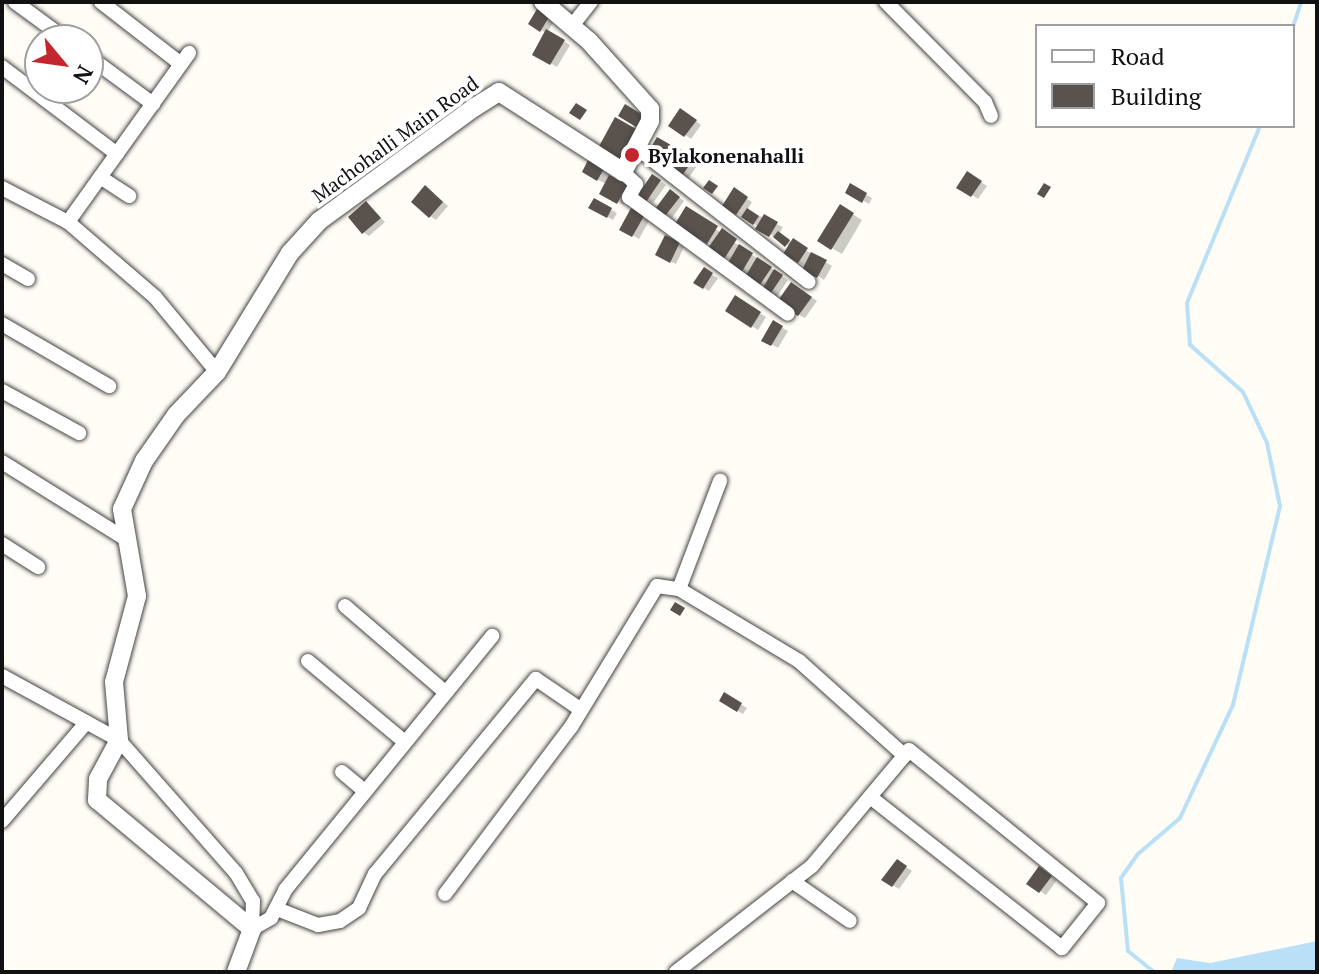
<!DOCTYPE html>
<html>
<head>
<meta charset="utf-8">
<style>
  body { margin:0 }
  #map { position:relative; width:1319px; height:974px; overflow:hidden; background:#fffdf5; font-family:"PT Serif",serif }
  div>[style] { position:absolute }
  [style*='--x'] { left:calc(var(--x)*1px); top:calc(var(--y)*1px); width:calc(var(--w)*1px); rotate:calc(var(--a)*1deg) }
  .water>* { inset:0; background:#b9e0f7 }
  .shadow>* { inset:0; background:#0003 }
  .stream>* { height:4px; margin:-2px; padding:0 2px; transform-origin:2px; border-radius:2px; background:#b9e0f7 }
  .building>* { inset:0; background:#5a524d }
  .roads { filter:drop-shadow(0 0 2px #444) drop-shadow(0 0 2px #444) }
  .minor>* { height:14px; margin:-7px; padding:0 7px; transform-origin:7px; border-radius:7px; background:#fff }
  .tertiary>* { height:18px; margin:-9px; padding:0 9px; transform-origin:9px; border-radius:9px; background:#fff }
  .dots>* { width:22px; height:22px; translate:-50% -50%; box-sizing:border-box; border:4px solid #fff; border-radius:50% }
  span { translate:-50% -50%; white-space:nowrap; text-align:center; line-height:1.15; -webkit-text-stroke:8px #fff; paint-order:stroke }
  .street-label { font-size:20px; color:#111 }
  .poi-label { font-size:20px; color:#111; font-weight:700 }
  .left { translate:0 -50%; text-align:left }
  .frame { position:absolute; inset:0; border:4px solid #111; pointer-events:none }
  .legend { position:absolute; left:1035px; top:24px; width:260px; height:104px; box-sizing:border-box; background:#fff; border:2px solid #a0a0a0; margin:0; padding:10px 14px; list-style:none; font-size:24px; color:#111 }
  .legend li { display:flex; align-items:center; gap:16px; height:40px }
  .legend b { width:40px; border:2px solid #a0a0a0 }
  .north { position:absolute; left:24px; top:24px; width:80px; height:80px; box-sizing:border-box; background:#fff; border:2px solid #a0a0a0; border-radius:50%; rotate:119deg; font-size:22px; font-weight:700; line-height:32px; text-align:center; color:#111 }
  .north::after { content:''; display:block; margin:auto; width:28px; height:36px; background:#c4262e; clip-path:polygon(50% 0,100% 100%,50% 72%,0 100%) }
</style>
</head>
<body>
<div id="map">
  <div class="water">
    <div style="clip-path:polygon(1317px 941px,1317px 972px,1171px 972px,1177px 958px,1210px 963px)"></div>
  </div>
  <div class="shadow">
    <div style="clip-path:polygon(541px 7px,557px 17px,547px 32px,570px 45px,557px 67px,534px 54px,546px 33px,530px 24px)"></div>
    <div style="clip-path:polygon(687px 114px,701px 125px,691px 139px,671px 125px)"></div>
    <div style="clip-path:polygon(657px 139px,699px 163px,687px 180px,650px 152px)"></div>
    <div style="clip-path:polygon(590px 161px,632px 190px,624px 205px,602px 193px,606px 184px,584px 172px)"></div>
    <div style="clip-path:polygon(968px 174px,987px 186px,978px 199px,959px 187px)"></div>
    <div style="clip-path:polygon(653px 176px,666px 185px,653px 203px,640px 195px)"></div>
    <div style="clip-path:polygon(851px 186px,872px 198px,869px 204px,848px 192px)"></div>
    <div style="clip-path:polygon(734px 190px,752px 202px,747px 210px,783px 227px,779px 234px,832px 266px,824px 280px,786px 253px,790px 247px,725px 205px)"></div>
    <div style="clip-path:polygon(431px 191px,448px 206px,436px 220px,430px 216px)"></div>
    <div style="clip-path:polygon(676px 195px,684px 201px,672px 218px,658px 209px)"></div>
    <div style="clip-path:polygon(595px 201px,617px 213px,613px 220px,591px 208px)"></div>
    <div style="clip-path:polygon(367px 204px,385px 222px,369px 236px,363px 232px)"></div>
    <div style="clip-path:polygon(841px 207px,862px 220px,842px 254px,820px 241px)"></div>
    <div style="clip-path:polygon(687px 209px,788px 280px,776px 298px,729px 265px,731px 261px,713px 245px,678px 223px)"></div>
    <div style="clip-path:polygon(632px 211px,649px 221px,639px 239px,622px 229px)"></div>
    <div style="clip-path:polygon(666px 238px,684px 247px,676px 264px,657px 255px)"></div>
    <div style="clip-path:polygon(704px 270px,718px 278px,709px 291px,696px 283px)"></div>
    <div style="clip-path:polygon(798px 288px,817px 301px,805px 318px,799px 315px)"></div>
    <div style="clip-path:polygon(736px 298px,766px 317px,758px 330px,727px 310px)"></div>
    <div style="clip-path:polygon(774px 323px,788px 331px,778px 348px,764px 340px)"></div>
    <div style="clip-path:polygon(725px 695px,747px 708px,743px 714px,721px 701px)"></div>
    <div style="clip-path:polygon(903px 865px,912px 871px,899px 889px,884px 880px)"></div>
    <div style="clip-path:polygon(1046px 872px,1057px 880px,1046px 895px,1040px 891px)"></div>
  </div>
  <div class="stream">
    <div style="--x:1293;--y:27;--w:26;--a:-72"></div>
    <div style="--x:1154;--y:972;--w:33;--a:-141"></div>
    <div style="--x:1128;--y:951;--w:73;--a:-95.5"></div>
    <div style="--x:1121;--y:878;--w:29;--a:-55"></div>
    <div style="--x:1138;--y:854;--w:55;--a:-40.6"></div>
    <div style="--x:1180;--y:818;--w:125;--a:-64.9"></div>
    <div style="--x:1233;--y:705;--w:204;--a:-76.7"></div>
    <div style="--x:1280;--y:506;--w:64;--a:-101.7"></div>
    <div style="--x:1267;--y:443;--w:56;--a:-115.2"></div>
    <div style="--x:1243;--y:392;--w:71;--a:-138.4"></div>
    <div style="--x:1190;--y:345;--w:42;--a:-94.1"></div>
    <div style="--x:1187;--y:303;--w:191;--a:-67.6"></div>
  </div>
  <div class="building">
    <div style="clip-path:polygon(540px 4px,552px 12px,540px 32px,528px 24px)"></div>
    <div style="clip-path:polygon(546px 29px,565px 40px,550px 65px,532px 55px)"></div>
    <div style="clip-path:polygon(576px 103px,587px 110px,580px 120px,569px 113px)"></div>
    <div style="clip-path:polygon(625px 104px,643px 115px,636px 127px,618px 116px)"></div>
    <div style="clip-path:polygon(680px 108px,697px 120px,684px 137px,668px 126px)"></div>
    <div style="clip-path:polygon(615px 117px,638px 130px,620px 163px,597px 150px)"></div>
    <div style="clip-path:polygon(657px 137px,671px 145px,662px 161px,648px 152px)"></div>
    <div style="clip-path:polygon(679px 148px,694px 158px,680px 179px,665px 169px)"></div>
    <div style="clip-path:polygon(589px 158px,605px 167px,597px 181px,582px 172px)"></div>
    <div style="clip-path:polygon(967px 171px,982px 181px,971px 197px,956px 188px)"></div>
    <div style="clip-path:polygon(652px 174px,661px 180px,646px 202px,637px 196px)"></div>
    <div style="clip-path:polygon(609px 175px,627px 185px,617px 204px,599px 194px)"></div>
    <div style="clip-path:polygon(709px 180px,718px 186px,712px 194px,703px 188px)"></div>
    <div style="clip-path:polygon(850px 183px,867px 193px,862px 203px,845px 193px)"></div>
    <div style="clip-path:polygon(1044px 183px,1051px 187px,1044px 198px,1037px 194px)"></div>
    <div style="clip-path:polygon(425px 185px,443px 202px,429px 218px,411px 202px)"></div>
    <div style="clip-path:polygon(734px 187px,748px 197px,736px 215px,722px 206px)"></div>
    <div style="clip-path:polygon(670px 189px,680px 197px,665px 216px,655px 209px)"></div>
    <div style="clip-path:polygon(594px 198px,612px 208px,607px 218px,588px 208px)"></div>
    <div style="clip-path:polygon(366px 201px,381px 218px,362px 234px,348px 217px)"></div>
    <div style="clip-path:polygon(840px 204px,854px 213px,831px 250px,817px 241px)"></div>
    <div style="clip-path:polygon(686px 206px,718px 226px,707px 244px,675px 224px)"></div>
    <div style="clip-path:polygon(631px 208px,644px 216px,632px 237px,619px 230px)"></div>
    <div style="clip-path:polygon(747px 208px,759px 216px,753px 225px,741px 217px)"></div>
    <div style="clip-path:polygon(764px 214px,778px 222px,769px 237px,755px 229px)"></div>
    <div style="clip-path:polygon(722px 228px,737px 239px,724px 259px,708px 248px)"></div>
    <div style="clip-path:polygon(778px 231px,790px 240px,785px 247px,773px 237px)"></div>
    <div style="clip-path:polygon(665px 235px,680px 242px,670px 263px,655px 255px)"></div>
    <div style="clip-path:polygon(793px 238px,808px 248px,798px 263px,783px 254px)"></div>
    <div style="clip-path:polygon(739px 244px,753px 253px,740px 275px,726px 266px)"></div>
    <div style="clip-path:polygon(811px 252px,827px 260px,817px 278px,802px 270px)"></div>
    <div style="clip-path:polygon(757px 257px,772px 267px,759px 286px,745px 277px)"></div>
    <div style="clip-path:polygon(704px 267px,713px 273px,703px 289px,693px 283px)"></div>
    <div style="clip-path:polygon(774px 269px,783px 275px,769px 296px,761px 291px)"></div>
    <div style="clip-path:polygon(791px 282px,812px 297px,798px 316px,777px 302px)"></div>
    <div style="clip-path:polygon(735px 295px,761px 312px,751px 328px,725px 311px)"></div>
    <div style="clip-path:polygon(773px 320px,783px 326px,771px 346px,761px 341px)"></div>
    <div style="clip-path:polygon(675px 602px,685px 608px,680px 616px,670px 610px)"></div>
    <div style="clip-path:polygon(724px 692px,742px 703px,737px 712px,719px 701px)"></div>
    <div style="clip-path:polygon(897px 859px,907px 866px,892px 887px,881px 880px)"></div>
    <div style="clip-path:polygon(1039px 866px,1052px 876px,1039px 893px,1026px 884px)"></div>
  </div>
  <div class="roads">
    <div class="minor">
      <div style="--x:15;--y:2;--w:64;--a:36.2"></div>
      <div style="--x:101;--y:2;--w:101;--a:37.8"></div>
      <div style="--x:886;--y:2;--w:141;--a:45.3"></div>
      <div style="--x:985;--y:102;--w:15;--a:67"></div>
      <div style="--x:572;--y:26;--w:31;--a:-52"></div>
      <div style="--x:88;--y:56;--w:81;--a:36.4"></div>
      <div style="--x:2;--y:67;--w:144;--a:37.1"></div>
      <div style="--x:636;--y:147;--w:219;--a:38"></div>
      <div style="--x:623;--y:172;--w:18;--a:43"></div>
      <div style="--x:636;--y:184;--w:15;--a:118"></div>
      <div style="--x:629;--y:197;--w:197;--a:36.3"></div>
      <div style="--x:100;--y:177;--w:35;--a:33"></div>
      <div style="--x:2;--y:188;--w:74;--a:27.3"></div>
      <div style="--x:68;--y:222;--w:115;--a:40.8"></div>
      <div style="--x:155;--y:297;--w:97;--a:50.4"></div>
      <div style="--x:68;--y:222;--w:208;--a:-54.4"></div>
      <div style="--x:2;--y:264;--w:30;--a:30"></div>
      <div style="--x:2;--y:324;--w:124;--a:30.1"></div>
      <div style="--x:2;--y:391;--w:88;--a:28.6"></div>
      <div style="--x:2;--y:462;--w:144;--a:31.9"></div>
      <div style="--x:2;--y:544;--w:43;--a:32.6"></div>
      <div style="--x:679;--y:589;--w:116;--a:-69.2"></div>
      <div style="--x:345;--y:606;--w:133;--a:40.7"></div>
      <div style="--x:308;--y:661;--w:126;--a:39.9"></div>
      <div style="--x:2;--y:676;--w:133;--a:28.7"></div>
      <div style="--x:119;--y:740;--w:177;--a:48.7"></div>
      <div style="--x:236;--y:873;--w:33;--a:59"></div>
      <div style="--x:253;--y:901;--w:28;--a:92"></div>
      <div style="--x:342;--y:772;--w:30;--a:40"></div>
      <div style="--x:2;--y:821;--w:130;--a:-49.4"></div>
      <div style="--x:792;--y:881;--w:70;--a:34.6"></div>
      <div style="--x:445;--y:894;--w:209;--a:-53"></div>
      <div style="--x:571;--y:727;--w:165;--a:-58.6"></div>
      <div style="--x:657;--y:586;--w:22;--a:8"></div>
      <div style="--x:679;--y:589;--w:140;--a:31"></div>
      <div style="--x:799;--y:661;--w:142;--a:41.9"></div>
      <div style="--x:277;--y:909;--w:44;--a:21.3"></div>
      <div style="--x:318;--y:925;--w:22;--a:-10"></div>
      <div style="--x:340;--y:921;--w:23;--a:-34"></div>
      <div style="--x:359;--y:908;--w:38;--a:-65"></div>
      <div style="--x:375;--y:874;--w:253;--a:-50.5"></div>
      <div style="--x:536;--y:679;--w:53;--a:34.3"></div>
      <div style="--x:252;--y:929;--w:22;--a:-30"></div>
      <div style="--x:271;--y:918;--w:31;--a:-63"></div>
      <div style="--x:285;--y:890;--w:328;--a:-50.8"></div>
      <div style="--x:676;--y:972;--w:172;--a:-37.9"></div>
      <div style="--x:812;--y:866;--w:151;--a:-50.1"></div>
      <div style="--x:909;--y:750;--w:243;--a:39"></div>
      <div style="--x:1098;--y:903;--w:58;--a:128.7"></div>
      <div style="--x:1062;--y:948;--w:244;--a:-141.8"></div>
    </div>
    <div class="tertiary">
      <div style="--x:236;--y:972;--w:46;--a:-69.6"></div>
      <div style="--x:252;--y:929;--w:202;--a:-140.2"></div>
      <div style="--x:97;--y:800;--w:21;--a:-87"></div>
      <div style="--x:98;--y:779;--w:44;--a:-61.7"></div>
      <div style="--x:119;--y:740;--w:58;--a:-94.9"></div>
      <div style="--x:114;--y:682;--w:89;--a:-75"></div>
      <div style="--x:137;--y:596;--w:88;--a:-99.8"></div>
      <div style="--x:122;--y:509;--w:53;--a:-65.4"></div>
      <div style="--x:144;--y:461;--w:56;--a:-55.2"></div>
      <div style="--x:176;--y:415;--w:59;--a:-46.4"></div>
      <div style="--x:217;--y:372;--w:140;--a:-58.5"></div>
      <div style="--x:290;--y:253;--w:43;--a:-47.8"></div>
      <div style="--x:319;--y:221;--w:193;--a:-36.2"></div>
      <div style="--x:475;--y:107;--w:28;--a:-32"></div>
      <div style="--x:499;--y:92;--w:148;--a:32.8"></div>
      <div style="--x:623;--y:172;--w:58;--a:-62.1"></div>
      <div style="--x:650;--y:121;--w:12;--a:-90"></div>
      <div style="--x:650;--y:109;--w:91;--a:-131.9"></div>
      <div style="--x:589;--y:41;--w:60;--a:-139.7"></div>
    </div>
  </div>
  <div class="dots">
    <div style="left:632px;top:155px;background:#c4262e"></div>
  </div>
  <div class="street-label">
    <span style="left:395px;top:139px;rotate:-36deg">Machohalli Main Road</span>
  </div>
  <div class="poi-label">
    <span class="left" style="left:648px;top:155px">Bylakonenahalli</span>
  </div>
  <div class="frame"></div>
  <ul class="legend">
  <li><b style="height:10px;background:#fff"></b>Road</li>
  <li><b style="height:22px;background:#5a524d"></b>Building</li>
  </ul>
  <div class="north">N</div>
</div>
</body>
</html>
